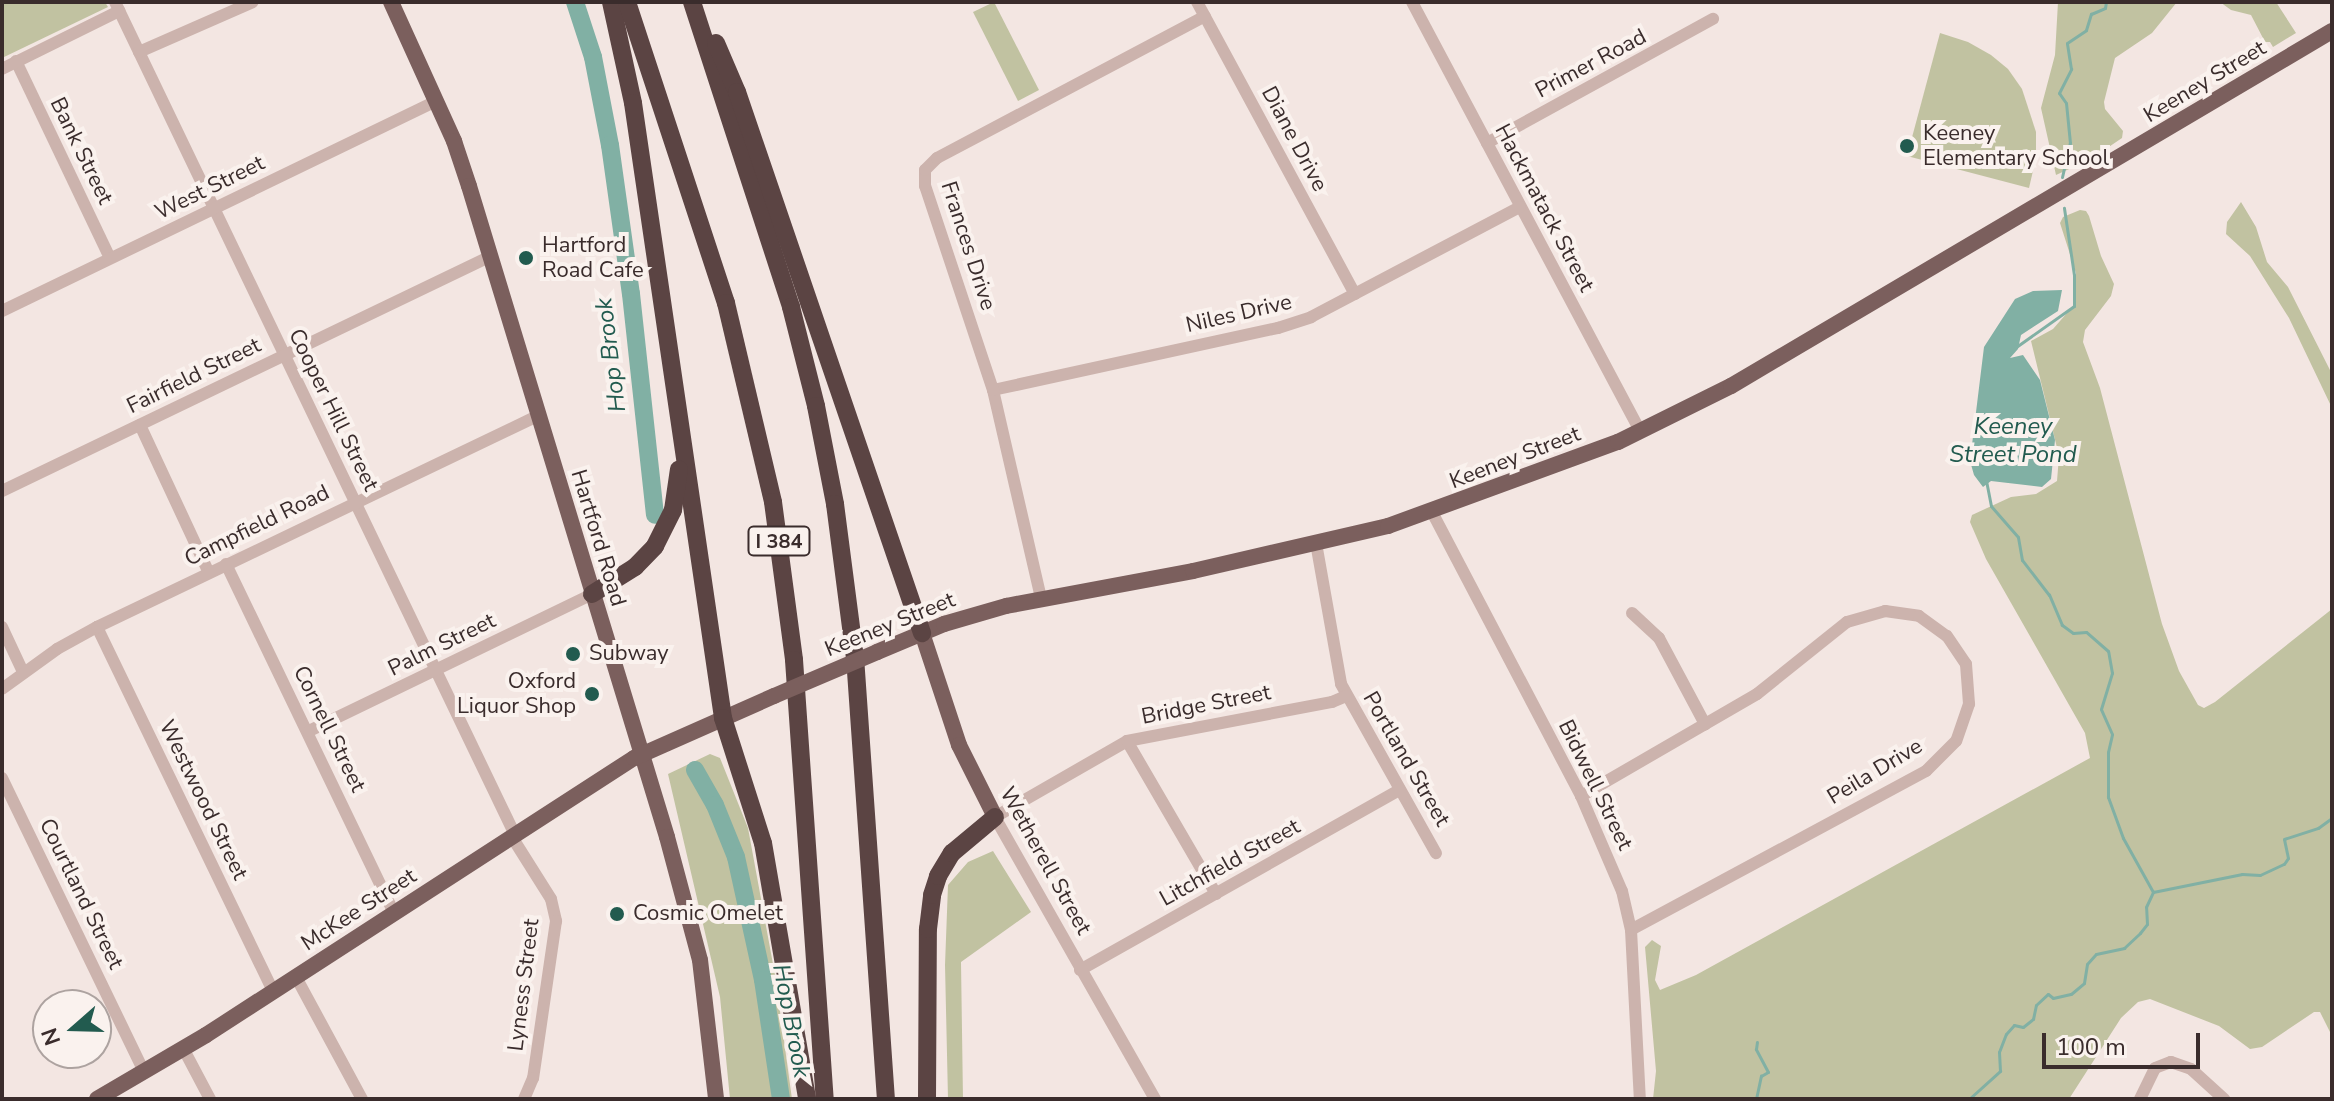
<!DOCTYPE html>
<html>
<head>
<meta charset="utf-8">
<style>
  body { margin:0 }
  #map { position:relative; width:2334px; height:1101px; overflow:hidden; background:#f3e6e2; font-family:"Nunito Sans",sans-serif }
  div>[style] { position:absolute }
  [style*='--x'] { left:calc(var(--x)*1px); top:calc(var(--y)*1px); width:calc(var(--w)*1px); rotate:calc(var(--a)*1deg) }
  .green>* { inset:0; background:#c1c2a1 }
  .water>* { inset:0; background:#81b0a4 }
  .stream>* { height:3px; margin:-1.5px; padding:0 1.5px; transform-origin:1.5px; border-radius:1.5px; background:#81b0a4 }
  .river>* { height:18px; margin:-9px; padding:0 9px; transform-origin:9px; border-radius:9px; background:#81b0a4 }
  .minor>* { height:12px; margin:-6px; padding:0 6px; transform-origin:6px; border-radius:6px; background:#ccb3ad }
  .major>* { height:16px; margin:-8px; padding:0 8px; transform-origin:8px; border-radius:8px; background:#7b5f5d }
  .highway>* { height:18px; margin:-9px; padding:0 9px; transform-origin:9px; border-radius:9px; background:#5b4443 }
  .major-bridge>* { height:16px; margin:-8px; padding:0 8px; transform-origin:8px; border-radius:8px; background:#7b5f5d }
  .dots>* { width:22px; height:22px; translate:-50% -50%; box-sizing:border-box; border:4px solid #faf2ee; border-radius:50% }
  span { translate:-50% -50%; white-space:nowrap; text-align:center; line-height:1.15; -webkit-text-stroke:8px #faf2ee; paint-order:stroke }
  .shield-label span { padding:2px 6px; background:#faf2ee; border:2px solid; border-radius:6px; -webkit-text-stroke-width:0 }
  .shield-label { font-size:20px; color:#3a2c2c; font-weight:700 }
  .street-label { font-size:22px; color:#3a2c2c }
  .poi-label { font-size:22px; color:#3a2c2c }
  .left { translate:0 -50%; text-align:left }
  .right { translate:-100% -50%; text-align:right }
  .water-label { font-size:24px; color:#225b4f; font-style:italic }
  .frame { position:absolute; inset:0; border:4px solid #3a2c2c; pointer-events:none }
  .north { position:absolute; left:32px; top:989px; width:80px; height:80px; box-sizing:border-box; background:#faf2ee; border:2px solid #ada3a0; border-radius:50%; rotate:250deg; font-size:22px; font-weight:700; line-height:32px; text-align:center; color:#3a2c2c }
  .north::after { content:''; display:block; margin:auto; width:28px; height:36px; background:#225b4f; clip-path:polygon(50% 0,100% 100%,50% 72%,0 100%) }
  .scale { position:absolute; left:2042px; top:1033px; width:158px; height:36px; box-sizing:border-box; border:4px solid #3a2c2c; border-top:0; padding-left:10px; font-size:24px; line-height:28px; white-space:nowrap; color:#3a2c2c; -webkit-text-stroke:6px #faf2ee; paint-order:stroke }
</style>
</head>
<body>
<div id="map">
  <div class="green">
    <div style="clip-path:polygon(2px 2px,105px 2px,108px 7px,2px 58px)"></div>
    <div style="clip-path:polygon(994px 2px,1039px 90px,1018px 101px,973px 12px)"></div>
    <div style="clip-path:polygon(2058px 2px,2177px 2px,2152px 33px,2115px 58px,2104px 102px,2105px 109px,2123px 131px,2122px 138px,2091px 159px,2056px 175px,2041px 108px,2055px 55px)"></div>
    <div style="clip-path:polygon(2220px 2px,2276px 2px,2296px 33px,2273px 47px,2270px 42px,2265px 42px,2251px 15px,2231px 10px)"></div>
    <div style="clip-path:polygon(1940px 33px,1968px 42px,1991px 55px,2008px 69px,2022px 89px,2036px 132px,2036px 158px,2029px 188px,1907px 156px)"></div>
    <div style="clip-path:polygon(2241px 202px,2256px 227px,2267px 262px,2288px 287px,2332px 374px,2332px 408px,2289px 318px,2250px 256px,2226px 234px,2227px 222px)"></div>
    <div style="clip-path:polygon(2080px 210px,2086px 211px,2089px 216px,2101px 256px,2114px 284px,2111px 296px,2085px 330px,2083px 342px,2100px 388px,2162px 624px,2179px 671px,2198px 705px,2204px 708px,2215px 702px,2332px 609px,2332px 1036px,2320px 1012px,2314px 1012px,2262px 1047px,2250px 1049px,2219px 1026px,2150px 999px,2138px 1002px,2121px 1018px,2069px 1099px,1653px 1099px,1656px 1071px,1645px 947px,1652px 940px,1661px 946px,1655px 980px,1660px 990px,1696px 975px,2090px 758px,2085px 733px,1986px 559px,1970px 522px,1972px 515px,2011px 497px,2036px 494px,2057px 481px,2059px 456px,2031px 341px,2053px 329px,2074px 305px,2076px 273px,2060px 223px,2063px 217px)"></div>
    <div style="clip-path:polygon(710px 754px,720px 758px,748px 828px,775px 975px,792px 1099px,730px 1099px,720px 997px,668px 774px)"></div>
    <div style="clip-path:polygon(993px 851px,1031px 912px,961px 962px,963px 1099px,948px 1099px,945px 965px,948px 885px,968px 862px)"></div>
  </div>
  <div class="water">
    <div style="clip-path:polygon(2062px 290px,2058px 311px,2021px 335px,2018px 349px,2010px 358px,2023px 355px,2040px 380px,2055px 440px,2051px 479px,2042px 487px,1991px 481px,1983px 487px,1974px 475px,1970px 461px,1984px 347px,2015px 299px,2033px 291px)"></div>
  </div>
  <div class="stream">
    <div style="--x:2062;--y:177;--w:35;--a:-77"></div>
    <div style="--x:2070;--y:143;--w:40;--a:-95.7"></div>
    <div style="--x:2066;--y:103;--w:12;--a:-125"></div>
    <div style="--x:2059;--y:93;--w:27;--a:-63"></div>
    <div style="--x:2071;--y:69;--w:26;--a:-99"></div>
    <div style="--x:2067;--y:43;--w:23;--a:-34"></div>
    <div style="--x:2086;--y:30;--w:17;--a:-73"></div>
    <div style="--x:2091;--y:14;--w:15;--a:-23"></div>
    <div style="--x:2105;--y:8;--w:6;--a:-81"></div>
    <div style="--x:2016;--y:347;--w:71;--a:-35.3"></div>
    <div style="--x:2074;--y:306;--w:31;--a:-90"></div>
    <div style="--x:2074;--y:275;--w:68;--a:-98.5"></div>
    <div style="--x:2153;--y:892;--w:91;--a:-11.4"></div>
    <div style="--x:2242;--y:874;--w:18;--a:3"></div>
    <div style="--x:2260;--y:875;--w:26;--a:-25"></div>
    <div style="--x:2284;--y:864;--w:7;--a:-56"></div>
    <div style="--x:2288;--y:858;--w:19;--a:-102"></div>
    <div style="--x:2284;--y:839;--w:36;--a:-18"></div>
    <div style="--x:2318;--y:828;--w:17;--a:-36"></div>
    <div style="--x:1756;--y:1099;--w:24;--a:-78"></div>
    <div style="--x:1761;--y:1076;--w:8;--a:-30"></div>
    <div style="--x:1768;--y:1072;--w:26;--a:-118"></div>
    <div style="--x:1756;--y:1049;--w:7;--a:-82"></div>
    <div style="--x:1969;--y:1099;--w:42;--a:-42.1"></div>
    <div style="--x:2000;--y:1071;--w:19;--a:-93"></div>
    <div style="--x:1999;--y:1052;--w:19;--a:-69"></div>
    <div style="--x:2006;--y:1034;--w:12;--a:-48"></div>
    <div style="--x:2014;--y:1025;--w:9;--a:13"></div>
    <div style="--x:2023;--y:1027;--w:13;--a:-39"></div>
    <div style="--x:2033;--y:1019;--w:14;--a:-78"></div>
    <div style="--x:2036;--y:1005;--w:16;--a:-43"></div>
    <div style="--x:2048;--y:994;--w:6;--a:39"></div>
    <div style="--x:2053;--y:998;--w:18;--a:-13"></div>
    <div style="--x:2071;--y:994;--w:17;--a:-40"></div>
    <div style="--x:2084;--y:983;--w:19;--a:-81"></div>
    <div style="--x:2087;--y:964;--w:13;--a:-48"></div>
    <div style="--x:2096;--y:954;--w:29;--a:-12"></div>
    <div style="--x:2124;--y:948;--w:22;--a:-43"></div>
    <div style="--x:2140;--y:933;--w:11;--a:-52"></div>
    <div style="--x:2147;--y:924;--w:17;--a:-93"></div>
    <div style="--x:2146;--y:907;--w:17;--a:-65"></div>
    <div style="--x:2153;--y:892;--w:62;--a:-119.1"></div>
    <div style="--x:2123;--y:838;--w:44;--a:-110.1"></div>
    <div style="--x:2108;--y:797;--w:45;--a:-90"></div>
    <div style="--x:2108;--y:752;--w:18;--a:-77"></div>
    <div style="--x:2112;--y:734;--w:27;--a:-114"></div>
    <div style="--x:2101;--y:709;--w:38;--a:-73"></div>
    <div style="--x:2112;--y:673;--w:22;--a:-100"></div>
    <div style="--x:2108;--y:651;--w:29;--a:-139"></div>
    <div style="--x:2086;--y:632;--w:13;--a:176"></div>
    <div style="--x:2073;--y:633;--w:14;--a:-144"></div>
    <div style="--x:2062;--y:625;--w:33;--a:-113"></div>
    <div style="--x:2049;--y:595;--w:44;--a:-127.6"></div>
    <div style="--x:2022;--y:560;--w:23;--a:-100"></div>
    <div style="--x:2018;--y:537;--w:41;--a:-131.1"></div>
    <div style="--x:1991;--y:506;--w:25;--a:-101"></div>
  </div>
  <div class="river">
    <div style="--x:575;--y:2;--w:58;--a:71.9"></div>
    <div style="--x:593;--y:57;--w:90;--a:79.1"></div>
    <div style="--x:610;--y:145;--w:150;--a:82"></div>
    <div style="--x:631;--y:294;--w:222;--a:83.8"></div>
    <div style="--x:695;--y:770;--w:40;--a:60.3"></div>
    <div style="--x:715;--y:805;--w:56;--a:68"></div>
    <div style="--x:736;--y:857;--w:126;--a:77.6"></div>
    <div style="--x:763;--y:980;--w:120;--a:81.4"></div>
  </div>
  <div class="minor">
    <div style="--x:115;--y:2;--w:924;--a:64.35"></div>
    <div style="--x:1197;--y:2;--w:332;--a:61.6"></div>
    <div style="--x:1412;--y:2;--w:487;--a:62"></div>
    <div style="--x:139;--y:52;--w:124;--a:-23.7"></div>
    <div style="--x:16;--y:61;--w:218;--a:64.5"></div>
    <div style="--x:2;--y:69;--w:131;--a:-26.4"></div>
    <div style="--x:1487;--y:143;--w:258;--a:-28.8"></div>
    <div style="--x:2;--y:311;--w:482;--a:-25.8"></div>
    <div style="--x:993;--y:390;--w:292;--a:-12.3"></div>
    <div style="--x:1278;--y:328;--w:35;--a:-18"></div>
    <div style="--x:1311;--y:317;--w:236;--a:-27.8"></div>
    <div style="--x:140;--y:425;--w:161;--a:65"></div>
    <div style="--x:2;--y:491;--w:543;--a:-25.67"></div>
    <div style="--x:1432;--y:512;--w:321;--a:62.3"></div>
    <div style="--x:1581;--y:796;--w:103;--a:66.7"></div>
    <div style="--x:1622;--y:891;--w:40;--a:77"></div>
    <div style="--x:1631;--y:930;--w:169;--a:87"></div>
    <div style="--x:1316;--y:543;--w:143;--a:79.9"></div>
    <div style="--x:1341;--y:684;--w:194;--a:60.7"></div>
    <div style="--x:226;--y:564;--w:387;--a:64.3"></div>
    <div style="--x:1041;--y:598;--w:213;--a:-103"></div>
    <div style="--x:993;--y:390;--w:215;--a:-108.4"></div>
    <div style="--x:925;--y:186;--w:16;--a:-90"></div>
    <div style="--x:925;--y:170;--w:17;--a:-45"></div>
    <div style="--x:937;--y:158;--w:303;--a:-27.9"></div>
    <div style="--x:1632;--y:613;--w:37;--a:43"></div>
    <div style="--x:1659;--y:638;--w:98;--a:61.9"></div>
    <div style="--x:2;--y:627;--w:50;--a:65"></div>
    <div style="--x:97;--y:627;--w:404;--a:64.2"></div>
    <div style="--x:2;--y:689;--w:68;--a:-36"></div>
    <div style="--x:57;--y:649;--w:46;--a:-28.8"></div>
    <div style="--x:97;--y:627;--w:490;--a:-25.6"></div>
    <div style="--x:309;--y:731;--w:314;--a:-25.8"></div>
    <div style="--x:1127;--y:741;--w:177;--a:59.8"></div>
    <div style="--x:2;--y:778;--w:326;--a:64.2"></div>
    <div style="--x:1581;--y:796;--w:203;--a:-30.1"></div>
    <div style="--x:1757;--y:694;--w:115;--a:-38.7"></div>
    <div style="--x:1847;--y:622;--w:40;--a:-16"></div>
    <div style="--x:1885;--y:611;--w:34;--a:8"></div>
    <div style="--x:1919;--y:616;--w:34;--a:36"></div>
    <div style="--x:1947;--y:636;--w:34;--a:56"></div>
    <div style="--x:1966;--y:664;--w:40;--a:85.7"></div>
    <div style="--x:1969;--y:704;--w:39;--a:109"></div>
    <div style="--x:1956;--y:741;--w:42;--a:135"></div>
    <div style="--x:1926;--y:771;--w:335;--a:151.7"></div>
    <div style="--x:512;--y:837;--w:73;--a:57.8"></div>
    <div style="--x:551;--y:899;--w:23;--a:77"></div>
    <div style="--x:556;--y:921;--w:159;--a:98.3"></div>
    <div style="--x:533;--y:1078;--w:23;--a:113"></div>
    <div style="--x:1080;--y:970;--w:367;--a:-29.4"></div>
    <div style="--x:296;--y:977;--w:139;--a:61.6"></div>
    <div style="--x:183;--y:1048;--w:58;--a:62.1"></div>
    <div style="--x:1155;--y:1099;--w:324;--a:-119.6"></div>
    <div style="--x:995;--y:817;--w:152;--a:-29.9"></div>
    <div style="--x:1127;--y:741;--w:209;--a:-10.8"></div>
    <div style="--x:1332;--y:702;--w:15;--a:-23"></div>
    <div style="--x:2140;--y:1099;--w:34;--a:-64"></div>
    <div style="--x:2155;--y:1068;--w:17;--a:-21"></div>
    <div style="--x:2171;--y:1062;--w:21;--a:19"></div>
    <div style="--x:2191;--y:1069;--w:45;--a:42.3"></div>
  </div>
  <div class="major">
    <div style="--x:391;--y:2;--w:153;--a:65.6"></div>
    <div style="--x:454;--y:141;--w:47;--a:71.6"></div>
    <div style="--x:469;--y:186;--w:680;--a:73.08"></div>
    <div style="--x:667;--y:837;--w:127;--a:75"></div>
    <div style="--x:700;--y:960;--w:140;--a:83.4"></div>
    <div style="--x:922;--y:633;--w:118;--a:71.7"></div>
    <div style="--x:959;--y:745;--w:80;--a:63.4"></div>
    <div style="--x:877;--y:652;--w:73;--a:-22.7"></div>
    <div style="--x:944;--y:624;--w:65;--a:-16.2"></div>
    <div style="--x:1006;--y:606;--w:190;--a:-10.6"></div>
    <div style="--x:1193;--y:571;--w:200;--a:-13"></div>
    <div style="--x:1388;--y:526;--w:245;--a:-20.1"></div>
    <div style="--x:1618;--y:442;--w:126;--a:-26.4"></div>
    <div style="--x:1731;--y:386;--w:698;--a:-30.57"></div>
    <div style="--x:97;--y:1099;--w:126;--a:-30.4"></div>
    <div style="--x:206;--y:1035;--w:510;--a:-32.91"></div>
    <div style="--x:634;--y:758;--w:153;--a:-23.9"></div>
  </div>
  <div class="highway">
    <div style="--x:611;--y:2;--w:103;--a:77.7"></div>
    <div style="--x:633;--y:103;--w:622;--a:81.67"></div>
    <div style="--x:723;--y:718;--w:131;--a:72.3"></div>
    <div style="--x:763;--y:843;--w:260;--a:80.2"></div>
    <div style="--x:627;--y:2;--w:317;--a:71.8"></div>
    <div style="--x:726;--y:303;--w:204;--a:76.7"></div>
    <div style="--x:773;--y:502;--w:159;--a:82.4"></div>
    <div style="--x:794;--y:660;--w:440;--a:86"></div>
    <div style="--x:692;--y:2;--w:321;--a:72"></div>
    <div style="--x:791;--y:307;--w:102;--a:75.8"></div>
    <div style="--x:816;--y:406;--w:100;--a:79"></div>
    <div style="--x:835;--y:504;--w:154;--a:82.6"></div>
    <div style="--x:855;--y:657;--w:443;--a:86"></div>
    <div style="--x:716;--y:43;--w:53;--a:66.8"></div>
    <div style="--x:737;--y:92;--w:572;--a:71.12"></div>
    <div style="--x:592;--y:594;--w:51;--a:-32.1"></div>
    <div style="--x:635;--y:567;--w:29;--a:-46"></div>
    <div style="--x:655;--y:546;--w:40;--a:-63.4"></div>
    <div style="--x:673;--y:510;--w:41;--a:-81.7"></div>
    <div style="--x:927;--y:1099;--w:170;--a:-89.7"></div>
    <div style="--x:928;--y:929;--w:34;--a:-83"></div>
    <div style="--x:932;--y:895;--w:20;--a:-72"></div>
    <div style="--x:938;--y:876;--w:27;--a:-59"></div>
    <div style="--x:952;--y:853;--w:56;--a:-39.9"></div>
  </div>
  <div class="major-bridge">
    <div style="--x:774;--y:696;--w:112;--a:-23.1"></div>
  </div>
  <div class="dots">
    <div style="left:1907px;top:146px;background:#225b4f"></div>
    <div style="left:526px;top:258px;background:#225b4f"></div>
    <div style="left:573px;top:654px;background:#225b4f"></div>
    <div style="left:592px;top:694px;background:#225b4f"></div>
    <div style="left:617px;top:914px;background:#225b4f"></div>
  </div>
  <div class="shield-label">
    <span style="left:779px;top:541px">I 384</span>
  </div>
  <div class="street-label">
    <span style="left:1591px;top:64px;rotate:-28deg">Primer Road</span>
    <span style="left:2205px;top:82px;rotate:-31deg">Keeney Street</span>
    <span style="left:1294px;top:139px;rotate:62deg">Diane Drive</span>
    <span style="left:81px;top:151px;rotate:64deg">Bank Street</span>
    <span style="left:210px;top:188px;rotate:-26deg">West Street</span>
    <span style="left:1544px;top:208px;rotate:62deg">Hackmatack Street</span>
    <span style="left:968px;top:246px;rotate:72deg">Frances Drive</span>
    <span style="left:1239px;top:314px;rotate:-13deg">Niles Drive</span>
    <span style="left:194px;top:376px;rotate:-26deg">Fairfield Street</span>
    <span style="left:333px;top:410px;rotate:64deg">Cooper Hill Street</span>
    <span style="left:1515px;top:458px;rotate:-21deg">Keeney Street</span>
    <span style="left:257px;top:526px;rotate:-26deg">Campfield Road</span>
    <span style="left:598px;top:538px;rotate:73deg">Hartford Road</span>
    <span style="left:890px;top:625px;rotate:-22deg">Keeney Street</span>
    <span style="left:442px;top:645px;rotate:-26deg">Palm Street</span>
    <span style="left:1206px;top:705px;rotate:-11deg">Bridge Street</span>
    <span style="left:329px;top:729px;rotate:64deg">Cornell Street</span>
    <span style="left:1406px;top:759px;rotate:60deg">Portland Street</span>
    <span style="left:1875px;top:772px;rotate:-31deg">Peila Drive</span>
    <span style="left:1595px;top:785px;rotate:64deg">Bidwell Street</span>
    <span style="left:203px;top:800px;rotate:64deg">Westwood Street</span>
    <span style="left:1045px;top:861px;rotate:61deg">Wetherell Street</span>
    <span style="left:1230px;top:863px;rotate:-29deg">Litchfield Street</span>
    <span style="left:81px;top:894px;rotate:64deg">Courtland Street</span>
    <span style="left:359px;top:910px;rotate:-33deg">McKee Street</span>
    <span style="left:524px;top:985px;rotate:-83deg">Lyness Street</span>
  </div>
  <div class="poi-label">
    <span class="left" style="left:1923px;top:146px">Keeney<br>Elementary School</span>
    <span class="left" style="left:542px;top:258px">Hartford<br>Road Cafe</span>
    <span class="left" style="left:589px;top:654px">Subway</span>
    <span class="right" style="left:576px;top:694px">Oxford<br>Liquor Shop</span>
    <span class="left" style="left:633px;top:914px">Cosmic Omelet</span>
  </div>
  <div class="water-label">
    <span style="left:611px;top:355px;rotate:-97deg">Hop Brook</span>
    <span style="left:2013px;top:441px">Keeney<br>Street Pond</span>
    <span style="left:791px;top:1021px;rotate:79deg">Hop Brook</span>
  </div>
  <div class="frame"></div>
  <div class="north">N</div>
  <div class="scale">100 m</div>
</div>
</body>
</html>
